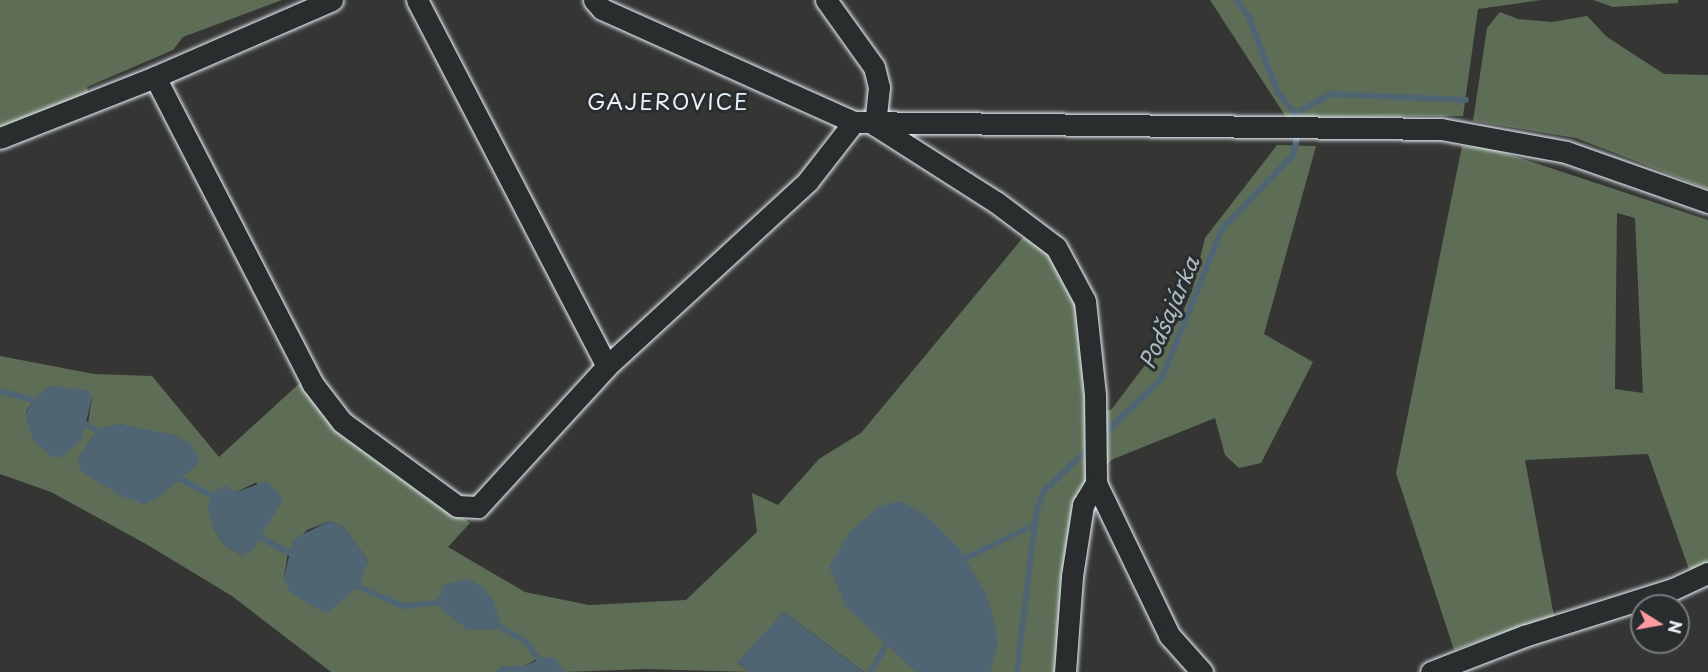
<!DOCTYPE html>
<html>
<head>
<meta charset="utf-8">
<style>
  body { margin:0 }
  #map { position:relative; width:1708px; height:672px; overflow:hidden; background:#353634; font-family:"Playpen Sans",sans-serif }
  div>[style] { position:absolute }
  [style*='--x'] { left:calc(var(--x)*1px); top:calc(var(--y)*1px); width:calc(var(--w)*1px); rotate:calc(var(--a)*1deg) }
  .green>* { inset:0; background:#5e6d56 }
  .water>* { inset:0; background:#506574 }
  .stream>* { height:6px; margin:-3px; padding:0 3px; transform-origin:3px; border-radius:3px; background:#506574 }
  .roads { filter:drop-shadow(0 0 2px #e8f1f8) drop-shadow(0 0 2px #e8f1f8) }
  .minor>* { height:21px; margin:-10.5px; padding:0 10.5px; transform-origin:10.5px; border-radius:10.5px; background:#2a2d2e }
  span { translate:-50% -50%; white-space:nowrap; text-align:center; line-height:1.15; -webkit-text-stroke:6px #2a2d2e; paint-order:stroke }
  .neighbourhood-label { font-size:22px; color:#e8f1f8; letter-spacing:1.5px }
  .water-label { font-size:22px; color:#abb9c3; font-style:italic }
  .north { position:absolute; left:1630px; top:594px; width:60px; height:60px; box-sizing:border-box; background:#2a2d2e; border:2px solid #767b7f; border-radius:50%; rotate:101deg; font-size:16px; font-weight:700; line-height:24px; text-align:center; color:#e8f1f8 }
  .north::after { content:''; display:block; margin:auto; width:21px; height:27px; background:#ff9aa2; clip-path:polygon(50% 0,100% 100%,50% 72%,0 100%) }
</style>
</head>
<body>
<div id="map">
  <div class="green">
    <div style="clip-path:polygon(0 0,282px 0,183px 37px,173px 50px,87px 87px,89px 94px,0 133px)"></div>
    <div style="clip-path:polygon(1210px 0,1541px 0,1478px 9px,1463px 116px,1286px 117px)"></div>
    <div style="clip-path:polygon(1593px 0,1678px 0,1678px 3px,1613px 7px)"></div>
    <div style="clip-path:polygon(1500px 12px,1518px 19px,1552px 22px,1587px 16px,1607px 37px,1664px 74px,1708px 75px,1708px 189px,1576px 138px,1473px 121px,1487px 28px)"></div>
    <div style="clip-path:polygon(evenodd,1277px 145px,1316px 146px,1264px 334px,1313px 362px,1261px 463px,1239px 468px,1225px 455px,1215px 418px,1111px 460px,1094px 484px,1070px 672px,864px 672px,784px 612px,738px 663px,751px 672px,645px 669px,565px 672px,535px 660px,524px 666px,504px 666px,495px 672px,331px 672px,232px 596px,146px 544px,51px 492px,0 474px,0 356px,94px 374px,152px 376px,219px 457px,302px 381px,360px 446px,470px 523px,448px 547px,525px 592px,589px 605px,686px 600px,757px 532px,752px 493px,778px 505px,819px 459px,861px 433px,1031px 228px,1078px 291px,1089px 410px,1111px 410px,1179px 320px,1192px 291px,1205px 238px,1277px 145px,92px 397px,88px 424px,33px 440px,26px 412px,34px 400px,92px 397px,1277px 145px,119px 424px,140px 430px,181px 479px,144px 504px,78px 460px,93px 435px,119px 424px,1277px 145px,257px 482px,242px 556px,223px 544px,212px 525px,236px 492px,257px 482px,1277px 145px,330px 521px,344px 527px,368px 561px,284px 578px,288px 552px,307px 530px,330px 521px)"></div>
    <div style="clip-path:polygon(evenodd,1462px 146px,1490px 148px,1708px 220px,1708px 565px,1690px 572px,1648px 454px,1525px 460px,1554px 616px,1454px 650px,1396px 473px,1462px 146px,1617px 213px,1635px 218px,1643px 393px,1615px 389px,1617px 213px)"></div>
  </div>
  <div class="water">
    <div style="clip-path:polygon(50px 386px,87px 390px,92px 397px,82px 439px,62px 457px,53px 457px,33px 440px,28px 424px,26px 413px,37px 395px)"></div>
    <div style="clip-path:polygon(119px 424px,175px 435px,192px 445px,200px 462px,159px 497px,144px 504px,119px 495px,81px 471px,77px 460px,93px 435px,104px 427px)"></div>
    <div style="clip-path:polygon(267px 481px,282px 497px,280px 505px,252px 551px,242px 556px,223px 544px,212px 525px,208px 505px,212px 494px,224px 485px,236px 492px)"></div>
    <div style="clip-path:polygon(901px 501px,927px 516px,960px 549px,985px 592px,996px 626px,997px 648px,990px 672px,916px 672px,847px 608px,829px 567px,850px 531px,880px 506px)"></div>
    <div style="clip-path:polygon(330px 521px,344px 527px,368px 561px,359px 586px,326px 614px,290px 592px,284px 578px,293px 539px)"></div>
    <div style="clip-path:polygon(469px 579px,482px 586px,493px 600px,501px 624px,493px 630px,468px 630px,442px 610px,437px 600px,445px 584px)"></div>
    <div style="clip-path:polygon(784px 612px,861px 670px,864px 672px,751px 672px,737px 662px)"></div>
    <div style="clip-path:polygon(546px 657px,556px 659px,565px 672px,495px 672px,504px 666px,524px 666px)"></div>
  </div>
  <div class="stream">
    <div style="--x:1296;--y:113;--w:39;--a:-29"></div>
    <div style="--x:1330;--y:94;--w:136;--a:2.5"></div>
    <div style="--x:0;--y:391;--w:41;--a:15.4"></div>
    <div style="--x:82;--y:422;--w:25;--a:29"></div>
    <div style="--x:1101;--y:437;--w:85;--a:-44"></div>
    <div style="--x:1162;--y:378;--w:161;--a:-68.1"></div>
    <div style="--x:1222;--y:229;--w:103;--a:-46.2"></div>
    <div style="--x:1293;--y:155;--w:35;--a:-77"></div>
    <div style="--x:1301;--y:121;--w:36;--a:-129"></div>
    <div style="--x:1278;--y:93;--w:81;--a:-110.9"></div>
    <div style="--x:1249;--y:17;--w:21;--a:-127"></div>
    <div style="--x:175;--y:476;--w:47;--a:28.2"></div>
    <div style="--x:254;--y:534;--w:47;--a:28.2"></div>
    <div style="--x:959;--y:561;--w:83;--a:-25.6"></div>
    <div style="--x:352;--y:584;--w:56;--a:23.3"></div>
    <div style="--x:403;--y:606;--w:42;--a:-5.4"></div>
    <div style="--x:492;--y:622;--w:38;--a:30"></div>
    <div style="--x:525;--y:641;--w:39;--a:53"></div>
    <div style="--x:871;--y:672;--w:39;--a:-61"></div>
    <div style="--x:1017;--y:672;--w:161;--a:-83.2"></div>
    <div style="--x:1036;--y:512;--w:22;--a:-69"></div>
    <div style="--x:1044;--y:491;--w:62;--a:-43.7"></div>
  </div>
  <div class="roads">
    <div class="minor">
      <div style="--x:417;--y:0;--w:412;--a:62.6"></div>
      <div style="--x:594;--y:0;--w:12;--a:48"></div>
      <div style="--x:602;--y:9;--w:276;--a:24.2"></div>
      <div style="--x:854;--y:122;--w:587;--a:0.68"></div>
      <div style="--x:1441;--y:129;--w:127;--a:10.4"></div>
      <div style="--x:1566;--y:152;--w:151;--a:19.4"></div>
      <div style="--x:826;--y:0;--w:82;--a:54.4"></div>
      <div style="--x:874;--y:67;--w:21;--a:76"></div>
      <div style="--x:879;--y:87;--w:38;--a:96"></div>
      <div style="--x:875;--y:125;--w:143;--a:32.5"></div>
      <div style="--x:996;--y:202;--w:75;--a:36.9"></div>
      <div style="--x:1056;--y:247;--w:61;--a:61.8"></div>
      <div style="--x:1085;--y:301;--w:95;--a:83.9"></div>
      <div style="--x:1095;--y:395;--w:88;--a:89.3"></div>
      <div style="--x:1096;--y:483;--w:169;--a:64.3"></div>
      <div style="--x:1169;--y:635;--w:50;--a:48.3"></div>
      <div style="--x:155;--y:77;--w:344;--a:62.8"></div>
      <div style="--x:312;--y:383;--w:49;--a:52.4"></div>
      <div style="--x:342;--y:422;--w:142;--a:36.1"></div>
      <div style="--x:457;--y:506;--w:21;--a:3"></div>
      <div style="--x:478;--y:507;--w:191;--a:-47.5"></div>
      <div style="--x:607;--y:366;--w:273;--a:-42.6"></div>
      <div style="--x:808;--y:181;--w:75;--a:-52.1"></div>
      <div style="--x:0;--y:138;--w:167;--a:-21.5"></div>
      <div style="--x:155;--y:77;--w:193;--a:-23.5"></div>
      <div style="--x:1065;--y:672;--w:96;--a:-85.8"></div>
      <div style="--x:1072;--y:576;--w:72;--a:-81.2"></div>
      <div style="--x:1083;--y:505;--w:26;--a:-59"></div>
      <div style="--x:1431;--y:672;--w:100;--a:-21.2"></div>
      <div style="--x:1524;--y:636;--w:156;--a:-17.5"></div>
      <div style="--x:1673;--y:589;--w:38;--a:-25"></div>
    </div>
  </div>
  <div class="neighbourhood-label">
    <span style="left:668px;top:101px">GAJEROVICE</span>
  </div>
  <div class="water-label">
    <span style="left:1168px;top:312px;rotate:-67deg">Podšajárka</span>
  </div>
  <div class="north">N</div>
</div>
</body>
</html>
